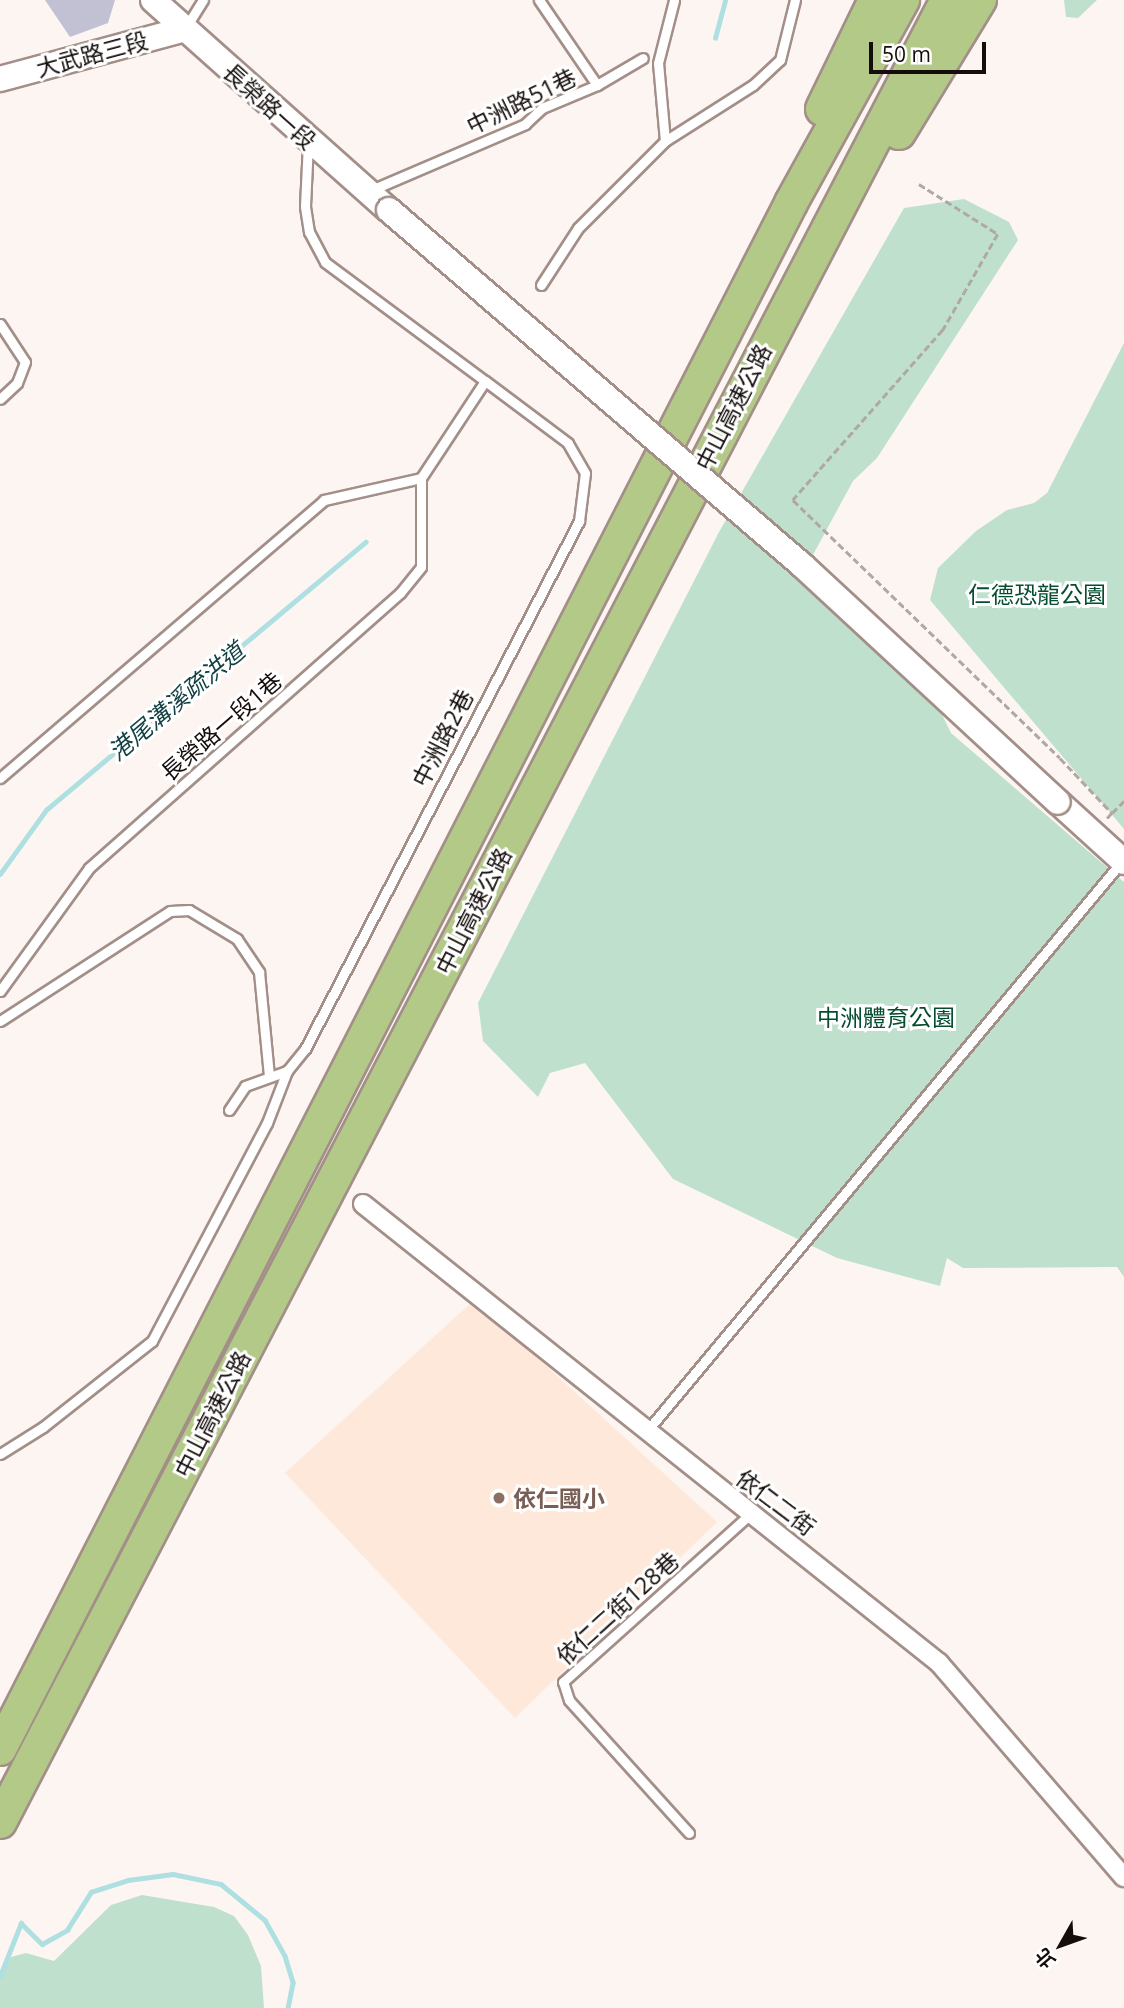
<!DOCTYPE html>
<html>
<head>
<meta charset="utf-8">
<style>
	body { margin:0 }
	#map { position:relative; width:1124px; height:2008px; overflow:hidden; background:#fdf5f2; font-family:"Open Sans","Noto Sans TC",sans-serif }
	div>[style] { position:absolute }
	.education>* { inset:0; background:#fee8da }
	.green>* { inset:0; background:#c0e0ce }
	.stream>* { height:4.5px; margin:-2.25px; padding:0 2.25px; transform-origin:2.25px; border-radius:2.25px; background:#aee0e2 }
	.building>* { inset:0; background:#c1c1d3 }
	.path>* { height:2.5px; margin-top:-1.25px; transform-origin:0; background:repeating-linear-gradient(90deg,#afa8a5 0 7px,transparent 0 10.5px) }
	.roads { filter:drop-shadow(2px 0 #a38f88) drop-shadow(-2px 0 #a38f88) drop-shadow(0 2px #a38f88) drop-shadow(0 -2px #a38f88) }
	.lane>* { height:9px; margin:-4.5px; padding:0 4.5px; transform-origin:4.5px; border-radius:4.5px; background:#fff }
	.street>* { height:18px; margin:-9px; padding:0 9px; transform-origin:9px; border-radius:9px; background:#fff }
	.secondary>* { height:24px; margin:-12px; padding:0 12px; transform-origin:12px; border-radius:12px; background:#fff }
	.highway>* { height:32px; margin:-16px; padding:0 16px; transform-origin:16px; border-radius:16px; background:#b2c988 }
	.bridges { filter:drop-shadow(2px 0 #a38f88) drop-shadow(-2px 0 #a38f88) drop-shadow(0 2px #a38f88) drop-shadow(0 -2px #a38f88) }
	.secondary-bridge>* { height:24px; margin:-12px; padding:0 12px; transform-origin:12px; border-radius:12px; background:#fff }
	.dots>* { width:19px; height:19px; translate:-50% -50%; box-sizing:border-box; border:4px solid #fff; border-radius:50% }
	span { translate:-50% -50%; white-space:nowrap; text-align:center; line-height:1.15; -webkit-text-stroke:6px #fff; paint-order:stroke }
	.street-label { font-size:23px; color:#140d0b }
	.park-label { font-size:23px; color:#054d31 }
	.education-label { font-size:23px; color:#785e54; font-weight:700 }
	.left { translate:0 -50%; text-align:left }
	.water-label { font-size:24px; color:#144144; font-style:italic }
	.north { position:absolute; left:1026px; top:1910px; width:70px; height:70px; -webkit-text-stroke:5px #fff; paint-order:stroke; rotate:230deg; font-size:19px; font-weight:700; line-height:28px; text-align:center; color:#140d0b }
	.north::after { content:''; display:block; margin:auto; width:24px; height:32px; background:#140d0b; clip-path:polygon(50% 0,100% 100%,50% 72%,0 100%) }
	.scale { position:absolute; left:869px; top:42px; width:117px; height:32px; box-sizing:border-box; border:4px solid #140d0b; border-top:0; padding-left:9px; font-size:21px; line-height:24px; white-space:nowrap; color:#140d0b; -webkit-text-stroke:5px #fff; paint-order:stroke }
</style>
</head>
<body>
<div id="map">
	<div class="education">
		<div style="clip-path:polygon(474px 1300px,717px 1522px,515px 1718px,285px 1473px)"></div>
	</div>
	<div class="green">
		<div style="clip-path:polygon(1064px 0,1097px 0,1078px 18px,1066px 17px)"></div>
		<div style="clip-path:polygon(964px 199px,1009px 222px,1018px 240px,877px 458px,853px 481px,801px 577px,928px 686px,951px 733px,1124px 882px,1124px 1277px,1117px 1267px,963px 1268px,947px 1258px,940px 1286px,837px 1258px,673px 1179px,585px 1063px,550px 1073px,538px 1097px,483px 1041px,478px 1003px,719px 532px,904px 208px)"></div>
		<div style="clip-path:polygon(1124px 343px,1124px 829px,930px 600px,938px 568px,976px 531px,1007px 510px,1034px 503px,1047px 493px)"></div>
		<div style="clip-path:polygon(142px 1895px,214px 1907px,234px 1916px,248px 1935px,261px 1966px,264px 2008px,0 2008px,0 1973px,11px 1957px,26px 1953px,54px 1961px,111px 1905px)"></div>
	</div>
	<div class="stream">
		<div style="left:715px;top:38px;width:39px;rotate:-75deg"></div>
		<div style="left:0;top:874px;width:79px;rotate:-54.3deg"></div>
		<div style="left:46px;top:810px;width:417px;rotate:-40deg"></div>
		<div style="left:0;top:1976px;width:57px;rotate:-68.4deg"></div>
		<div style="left:21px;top:1923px;width:30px;rotate:45deg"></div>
		<div style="left:42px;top:1944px;width:29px;rotate:-29deg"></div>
		<div style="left:67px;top:1930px;width:45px;rotate:-57.7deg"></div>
		<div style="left:91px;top:1892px;width:39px;rotate:-18deg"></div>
		<div style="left:128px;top:1880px;width:45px;rotate:-7.6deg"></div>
		<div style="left:173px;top:1874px;width:49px;rotate:11.8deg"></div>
		<div style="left:221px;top:1884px;width:57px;rotate:39.3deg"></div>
		<div style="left:265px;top:1920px;width:41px;rotate:60.9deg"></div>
		<div style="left:285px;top:1956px;width:28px;rotate:73deg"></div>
		<div style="left:293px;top:1983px;width:25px;rotate:101deg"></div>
	</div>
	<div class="building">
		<div style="clip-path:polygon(45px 0,115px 0,108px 23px,70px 37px)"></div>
	</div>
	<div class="path">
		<div style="left:919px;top:184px;width:93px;rotate:32.3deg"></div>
		<div style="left:998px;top:234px;width:111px;rotate:119.8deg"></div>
		<div style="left:943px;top:330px;width:227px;rotate:131.4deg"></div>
		<div style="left:793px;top:500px;width:371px;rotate:44deg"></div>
		<div style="left:1060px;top:758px;width:76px;rotate:46.6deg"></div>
		<div style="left:1112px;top:813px;width:8px;rotate:130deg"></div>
		<div style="left:1112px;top:813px;width:17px;rotate:-45deg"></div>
	</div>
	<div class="roads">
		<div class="lane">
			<div style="left:186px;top:27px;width:32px;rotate:-58deg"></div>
			<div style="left:597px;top:85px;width:53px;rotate:-30.4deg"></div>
			<div style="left:665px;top:141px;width:78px;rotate:-95.1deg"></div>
			<div style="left:658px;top:63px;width:65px;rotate:-75.7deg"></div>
			<div style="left:369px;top:191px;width:170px;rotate:-23.2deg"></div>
			<div style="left:525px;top:124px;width:23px;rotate:-43deg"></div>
			<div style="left:542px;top:108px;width:60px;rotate:-22.7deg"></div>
			<div style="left:597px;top:85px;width:103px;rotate:-124.3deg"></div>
			<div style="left:541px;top:285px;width:68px;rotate:-57deg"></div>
			<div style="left:578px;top:228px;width:123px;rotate:-45deg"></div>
			<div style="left:665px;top:141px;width:104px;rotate:-32.5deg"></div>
			<div style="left:753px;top:85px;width:37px;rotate:-43deg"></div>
			<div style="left:780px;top:60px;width:62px;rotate:-76deg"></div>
			<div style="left:0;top:324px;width:45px;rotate:56.7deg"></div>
			<div style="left:25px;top:362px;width:22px;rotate:111deg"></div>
			<div style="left:17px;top:383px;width:23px;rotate:137deg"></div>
			<div style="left:0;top:778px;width:427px;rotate:-40.6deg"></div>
			<div style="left:324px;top:500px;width:99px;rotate:-12.8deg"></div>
			<div style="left:421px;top:478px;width:116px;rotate:-56.6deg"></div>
			<div style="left:485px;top:381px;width:199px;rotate:-143.4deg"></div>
			<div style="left:325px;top:262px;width:34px;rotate:-118deg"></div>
			<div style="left:309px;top:232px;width:26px;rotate:-99deg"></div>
			<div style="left:305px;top:206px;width:64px;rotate:-87.3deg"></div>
			<div style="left:0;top:991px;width:152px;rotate:-54.1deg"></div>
			<div style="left:89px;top:868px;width:415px;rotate:-41.5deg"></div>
			<div style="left:400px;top:593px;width:33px;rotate:-51deg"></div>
			<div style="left:421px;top:567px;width:89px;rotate:-90deg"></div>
			<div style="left:0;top:1021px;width:202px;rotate:-32.9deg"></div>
			<div style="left:170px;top:911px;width:19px;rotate:-3deg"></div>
			<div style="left:189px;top:910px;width:56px;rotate:31.1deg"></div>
			<div style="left:237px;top:939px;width:40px;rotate:56deg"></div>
			<div style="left:259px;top:972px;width:103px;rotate:84.5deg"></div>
			<div style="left:229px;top:1110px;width:29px;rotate:-56deg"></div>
			<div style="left:245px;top:1086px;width:45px;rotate:-19.7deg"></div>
			<div style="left:287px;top:1071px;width:28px;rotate:-51deg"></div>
			<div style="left:305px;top:1049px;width:595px;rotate:-62.57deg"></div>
			<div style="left:579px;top:521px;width:48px;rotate:-82.9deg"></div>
			<div style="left:585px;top:473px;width:34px;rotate:-120deg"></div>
			<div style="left:568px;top:443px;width:104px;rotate:-143.2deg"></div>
			<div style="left:646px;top:1432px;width:743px;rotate:-50.18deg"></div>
			<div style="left:0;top:1454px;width:51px;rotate:-32.1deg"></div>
			<div style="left:43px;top:1427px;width:139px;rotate:-38.3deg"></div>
			<div style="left:152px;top:1341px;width:246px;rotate:-62.2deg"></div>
			<div style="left:267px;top:1123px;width:56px;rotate:-69deg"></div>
			<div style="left:689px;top:1833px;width:179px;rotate:-132.1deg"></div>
			<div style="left:569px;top:1700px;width:19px;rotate:-108deg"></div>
			<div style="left:563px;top:1682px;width:251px;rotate:-41.9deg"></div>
		</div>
		<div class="street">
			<div style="left:363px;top:1204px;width:737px;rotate:38.55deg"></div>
			<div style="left:939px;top:1663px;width:283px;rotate:49.2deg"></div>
		</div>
		<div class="secondary">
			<div style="left:153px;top:0;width:316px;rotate:41.7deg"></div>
			<div style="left:0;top:79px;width:192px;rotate:-15.1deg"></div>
			<div style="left:1058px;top:802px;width:89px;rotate:42.3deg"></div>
		</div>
		<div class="highway">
			<div style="left:822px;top:109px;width:121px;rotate:-64.1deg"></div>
			<div style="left:899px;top:133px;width:156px;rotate:-58.7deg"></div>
			<div style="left:0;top:1749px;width:1737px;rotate:-62.9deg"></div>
			<div style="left:791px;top:203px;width:232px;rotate:-61.1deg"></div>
			<div style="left:0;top:1822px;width:2053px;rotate:-62.54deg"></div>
		</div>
	</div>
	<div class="bridges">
		<div class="secondary-bridge">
			<div style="left:389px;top:210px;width:546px;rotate:40.69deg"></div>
			<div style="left:803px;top:566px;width:347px;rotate:42.8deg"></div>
		</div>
	</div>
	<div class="dots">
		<div style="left:499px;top:1498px;background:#8d6e63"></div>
	</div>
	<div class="street-label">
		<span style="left:92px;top:54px;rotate:-15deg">大武路三段</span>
		<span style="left:521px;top:101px;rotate:-26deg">中洲路51巷</span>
		<span style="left:270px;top:106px;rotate:42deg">長榮路一段</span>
		<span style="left:733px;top:407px;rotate:-63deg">中山高速公路</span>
		<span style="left:221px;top:726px;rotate:-41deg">長榮路一段1巷</span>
		<span style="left:442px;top:738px;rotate:-63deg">中洲路2巷</span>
		<span style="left:473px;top:911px;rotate:-63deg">中山高速公路</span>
		<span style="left:212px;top:1414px;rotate:-63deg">中山高速公路</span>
		<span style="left:776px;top:1502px;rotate:37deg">依仁二街</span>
		<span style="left:617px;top:1608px;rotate:-42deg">依仁二街128巷</span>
	</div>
	<div class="park-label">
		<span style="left:1037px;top:594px">仁德恐龍公園</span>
		<span style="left:886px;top:1017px">中洲體育公園</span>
	</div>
	<div class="education-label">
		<span class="left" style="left:513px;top:1498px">依仁國小</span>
	</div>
	<div class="water-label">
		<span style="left:176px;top:701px;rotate:-40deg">港尾溝溪疏洪道</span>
	</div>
	<div class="north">北</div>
	<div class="scale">50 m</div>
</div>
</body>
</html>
